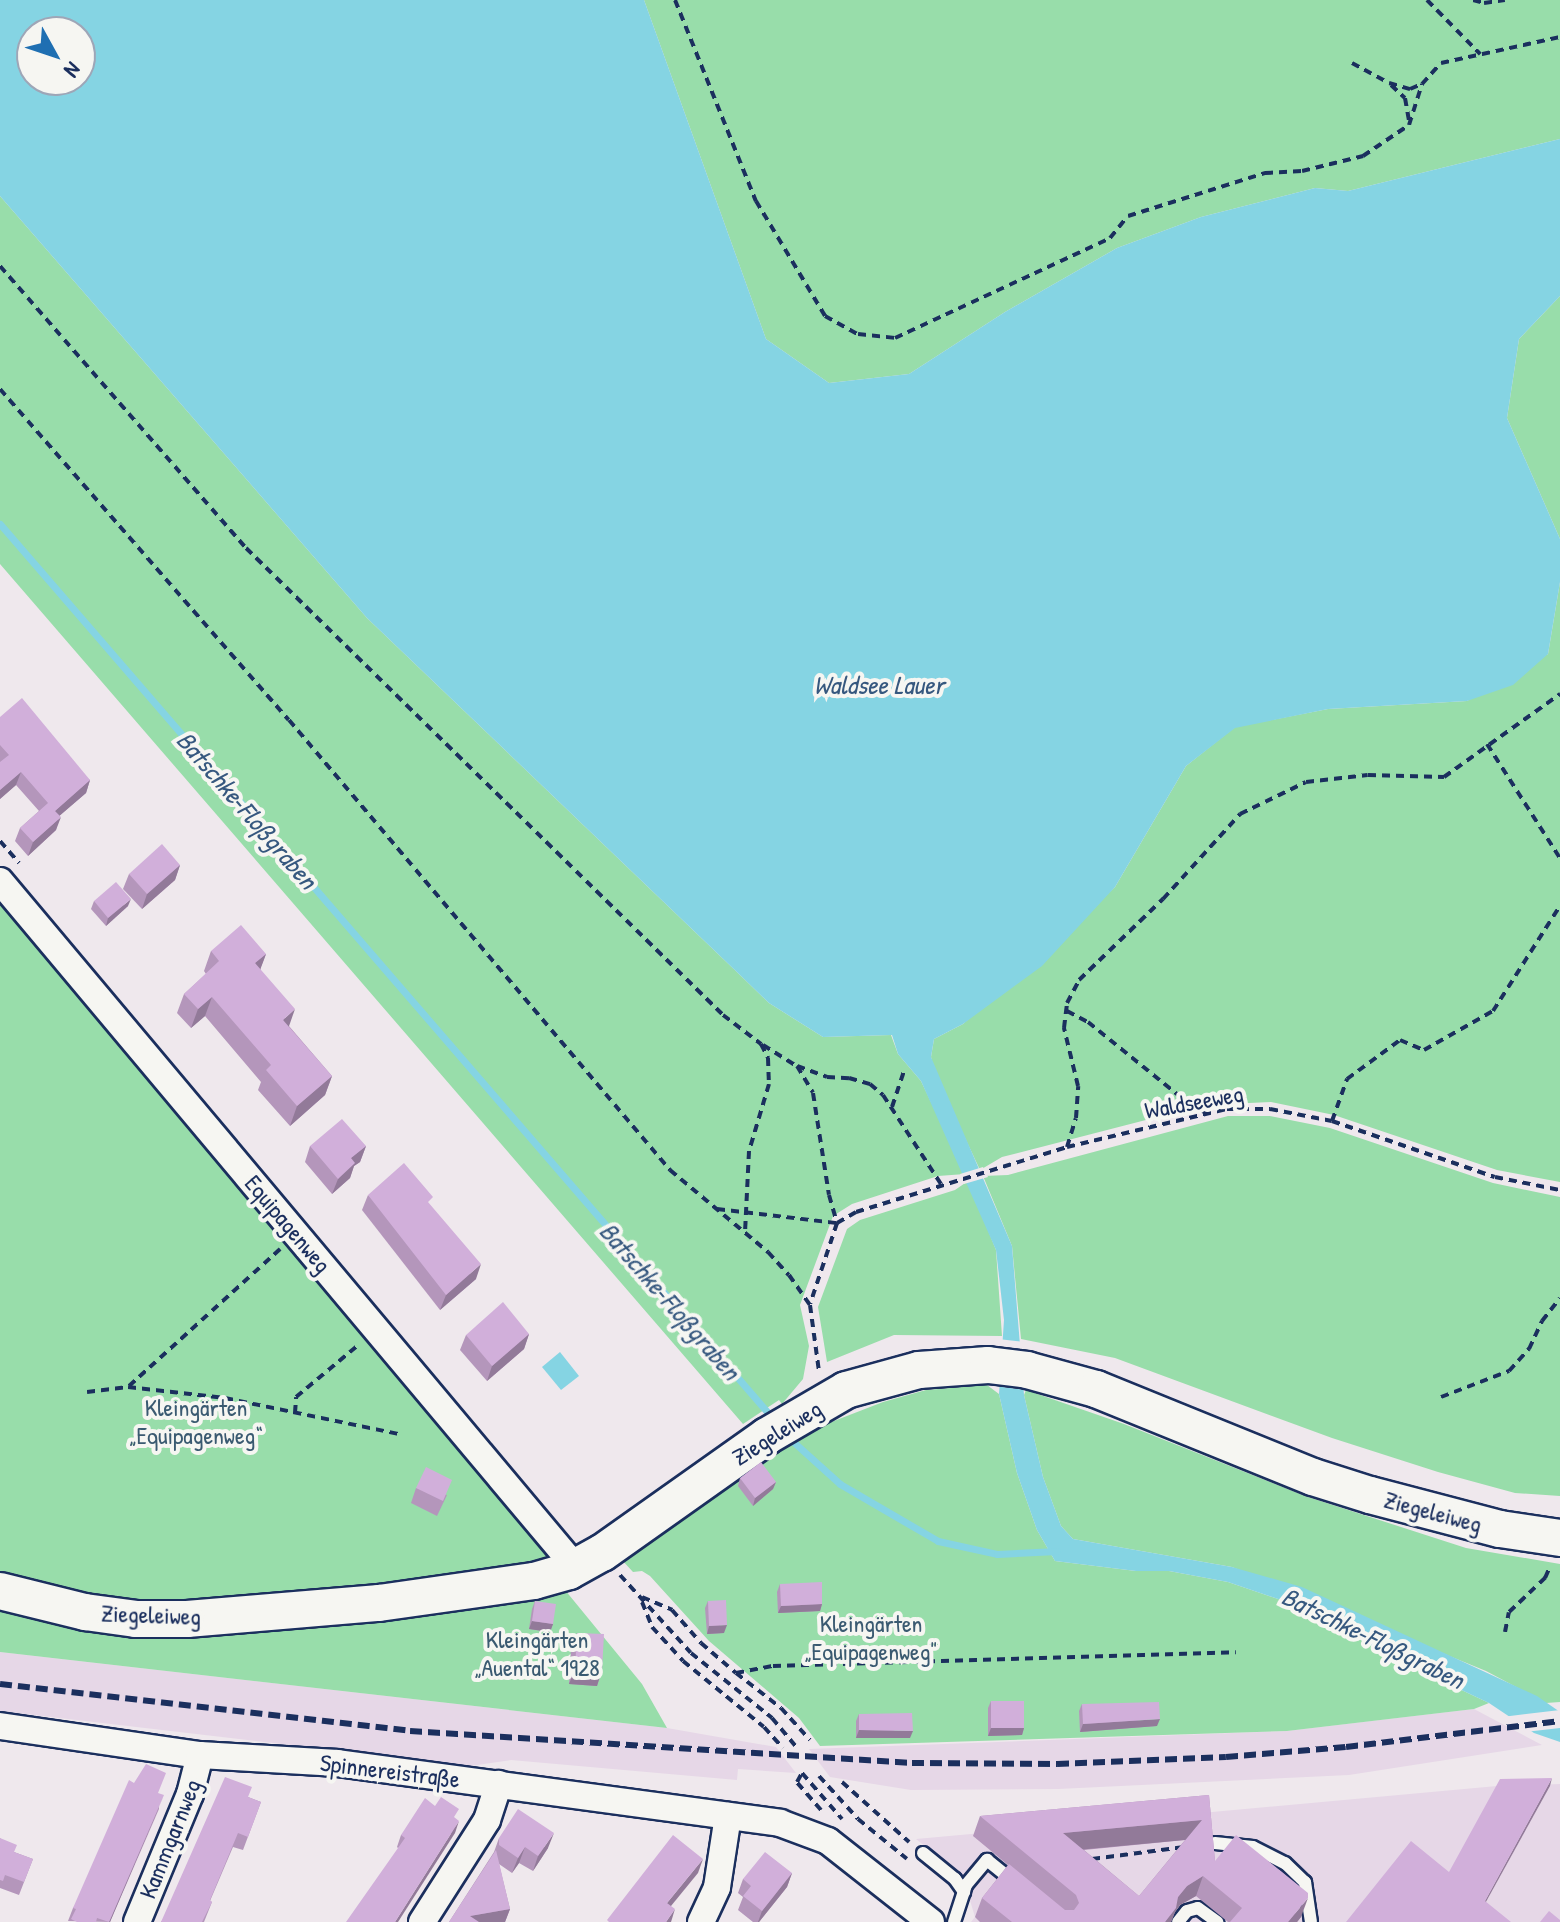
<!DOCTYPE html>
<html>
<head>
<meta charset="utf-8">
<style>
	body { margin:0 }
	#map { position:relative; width:1560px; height:1922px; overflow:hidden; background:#efe8ed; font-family:"Patrick Hand",sans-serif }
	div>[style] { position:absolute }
	.built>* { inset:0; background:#e6d7e7 }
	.green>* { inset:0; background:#98ddaa }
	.water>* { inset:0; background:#85d4e3 }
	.pier>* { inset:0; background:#efe8ed }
	.stream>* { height:7px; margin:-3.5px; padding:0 3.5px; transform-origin:3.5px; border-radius:3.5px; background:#85d4e3 }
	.path>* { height:4px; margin-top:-2px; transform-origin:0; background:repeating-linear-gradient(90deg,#1b2f5e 0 8px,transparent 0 14px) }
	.roads { filter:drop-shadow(2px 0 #1b2f5e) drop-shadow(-2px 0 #1b2f5e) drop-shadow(0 2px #1b2f5e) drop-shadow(0 -2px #1b2f5e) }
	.service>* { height:12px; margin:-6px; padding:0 6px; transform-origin:6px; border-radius:6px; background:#f6f6f2 }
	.minor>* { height:26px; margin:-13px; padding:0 13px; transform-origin:13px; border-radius:13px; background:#f6f6f2 }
	.secondary>* { height:36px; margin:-18px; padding:0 18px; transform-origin:18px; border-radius:18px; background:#f6f6f2 }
	.rail>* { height:6px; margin-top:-3px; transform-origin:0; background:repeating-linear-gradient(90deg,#1b2f5e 0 12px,transparent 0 18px) }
	.wall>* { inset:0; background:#b496bb }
	.shaded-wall>* { inset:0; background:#927a99 }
	.building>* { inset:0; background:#d1afda }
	span { translate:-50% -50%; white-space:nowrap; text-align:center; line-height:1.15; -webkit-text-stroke:8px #f6f6f2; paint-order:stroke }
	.street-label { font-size:24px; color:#1b2f5e }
	.park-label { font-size:24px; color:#3a5a71 }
	.water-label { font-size:26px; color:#36587f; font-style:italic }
	.north { position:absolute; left:16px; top:16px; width:80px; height:80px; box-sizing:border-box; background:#f6f6f2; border:2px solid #9ea6b7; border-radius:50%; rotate:130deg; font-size:22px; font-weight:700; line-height:32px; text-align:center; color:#1b2f5e }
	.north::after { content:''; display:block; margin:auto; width:28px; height:36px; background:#1f6fb2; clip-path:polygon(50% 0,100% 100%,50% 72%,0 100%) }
</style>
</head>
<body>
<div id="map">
	<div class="built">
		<div style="clip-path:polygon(0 1652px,667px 1728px,776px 1747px,796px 1773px,738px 1769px,737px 1780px,511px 1760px,470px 1766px,0 1711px)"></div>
		<div style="clip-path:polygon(1474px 1709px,1542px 1745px,1349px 1775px,1058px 1789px,911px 1790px,830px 1777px,809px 1749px,1287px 1731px)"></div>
		<div style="clip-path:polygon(1560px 1784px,1560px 1922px,971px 1922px,975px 1917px,963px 1877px,916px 1839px,1497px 1786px)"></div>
	</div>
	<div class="green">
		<div style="clip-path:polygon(644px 0,1560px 0,1560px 139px,1348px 191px,1315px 188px,1201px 217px,1117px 248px,1005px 312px,909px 374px,829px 383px,766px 339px)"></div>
		<div style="clip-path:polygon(0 196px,367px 618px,740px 975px,769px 1003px,823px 1037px,891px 1035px,898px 1054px,921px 1081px,965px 1174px,938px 1176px,852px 1204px,833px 1216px,800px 1305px,809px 1346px,803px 1379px,782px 1404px,779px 1400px,743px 1424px,0 564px)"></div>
		<div style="clip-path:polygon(1560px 296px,1560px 539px,1507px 418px,1519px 339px)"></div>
		<div style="clip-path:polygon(1560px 582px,1560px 1182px,1497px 1170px,1334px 1115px,1271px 1102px,1204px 1105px,1002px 1157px,980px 1170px,936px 1076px,931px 1057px,934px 1039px,963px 1024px,1115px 887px,1186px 766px,1235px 727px,1328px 709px,1467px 701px,1548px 654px)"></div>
		<div style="clip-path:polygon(0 881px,569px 1571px,239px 1616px,0 1591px)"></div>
		<div style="clip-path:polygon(1228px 1116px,1270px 1116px,1330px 1128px,1493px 1183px,1560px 1197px,1560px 1496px,1515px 1493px,1438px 1472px,1332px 1438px,1115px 1358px,1021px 1339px,1012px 1246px,983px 1176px,1008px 1175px)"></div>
		<div style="clip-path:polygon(968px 1181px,996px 1250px,1002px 1336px,894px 1335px,827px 1362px,818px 1307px,847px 1229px,860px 1220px,955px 1190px)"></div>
		<div style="clip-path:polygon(987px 1385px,999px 1394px,1017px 1473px,1037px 1530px,1055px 1561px,1136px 1571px,1169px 1571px,1228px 1582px,1296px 1605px,1398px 1660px,1489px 1703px,1474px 1709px,1287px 1731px,820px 1746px,799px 1718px,709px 1641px,650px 1576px,642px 1571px,633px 1572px,621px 1559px,803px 1433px,883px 1402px,926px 1390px)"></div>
		<div style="clip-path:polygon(1026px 1390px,1124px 1424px,1305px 1496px,1466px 1548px,1560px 1564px,1560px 1702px,1546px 1703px,1486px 1671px,1232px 1567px,1073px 1539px,1061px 1526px,1043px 1477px,1024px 1395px)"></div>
		<div style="clip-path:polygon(565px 1590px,642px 1684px,667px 1728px,0 1652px,0 1610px,95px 1629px,184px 1636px,290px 1630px)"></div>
	</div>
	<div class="water">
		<div style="clip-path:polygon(evenodd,0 0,644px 0,766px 339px,829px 383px,909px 374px,1005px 312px,1117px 248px,1201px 217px,1315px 188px,1348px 191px,1560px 139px,1560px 296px,1519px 339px,1507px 418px,1560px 539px,1560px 582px,1548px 654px,1513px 685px,1467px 701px,1328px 709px,1235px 728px,1186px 766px,1115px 887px,1042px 966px,963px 1024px,934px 1039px,931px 1057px,1012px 1246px,1024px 1395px,1043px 1477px,1061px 1526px,1073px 1539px,1232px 1567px,1302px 1587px,1537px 1696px,1560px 1712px,1560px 1742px,1534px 1733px,1489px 1703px,1398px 1660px,1296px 1605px,1228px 1582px,1169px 1571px,1136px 1571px,1055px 1561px,1037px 1530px,1017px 1473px,999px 1394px,1004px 1320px,996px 1250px,921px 1081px,898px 1054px,892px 1035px,823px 1037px,769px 1003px,740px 975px,367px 618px,0 196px,0 0,32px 32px,80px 32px,80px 80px,32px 80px,32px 32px)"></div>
		<div style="clip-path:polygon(560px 1352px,579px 1376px,561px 1390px,542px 1367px)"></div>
	</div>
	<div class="pier">
		<div style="clip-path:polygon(983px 1167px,988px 1177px,964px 1184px,960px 1174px)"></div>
		<div style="clip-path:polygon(998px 1339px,1025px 1342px,1026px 1390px,995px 1386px)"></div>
		<div style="clip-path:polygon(1560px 1710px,1560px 1728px,1525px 1732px,1502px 1717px)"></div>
	</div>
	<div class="stream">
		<div style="left:0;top:524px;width:1185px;rotate:49.17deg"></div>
		<div style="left:788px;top:1437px;width:70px;rotate:42.1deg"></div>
		<div style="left:840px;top:1484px;width:113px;rotate:30.2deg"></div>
		<div style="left:938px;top:1541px;width:60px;rotate:12.4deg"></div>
		<div style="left:997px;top:1554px;width:60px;rotate:-2.9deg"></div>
	</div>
	<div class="path">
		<div style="left:675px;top:0;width:217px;rotate:68.1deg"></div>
		<div style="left:756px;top:201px;width:134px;rotate:59deg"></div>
		<div style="left:825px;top:316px;width:38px;rotate:29deg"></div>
		<div style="left:858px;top:334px;width:37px;rotate:6deg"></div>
		<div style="left:895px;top:338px;width:237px;rotate:-24.9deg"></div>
		<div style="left:1110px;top:238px;width:28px;rotate:-51deg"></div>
		<div style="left:1128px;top:216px;width:144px;rotate:-17.4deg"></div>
		<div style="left:1265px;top:173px;width:37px;rotate:-3deg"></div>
		<div style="left:1302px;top:171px;width:63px;rotate:-13.8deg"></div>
		<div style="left:1363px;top:156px;width:55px;rotate:-34deg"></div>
		<div style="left:1409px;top:125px;width:43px;rotate:-72.4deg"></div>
		<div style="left:1422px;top:84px;width:28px;rotate:-48deg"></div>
		<div style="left:1441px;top:63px;width:122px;rotate:-12.3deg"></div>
		<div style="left:1427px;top:0;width:76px;rotate:45.5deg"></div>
		<div style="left:1473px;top:0;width:11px;rotate:15deg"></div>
		<div style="left:1484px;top:3px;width:21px;rotate:-8deg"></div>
		<div style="left:1352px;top:63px;width:42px;rotate:28.4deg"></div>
		<div style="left:1389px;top:83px;width:22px;rotate:16deg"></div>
		<div style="left:1410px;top:89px;width:13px;rotate:-23deg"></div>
		<div style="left:1391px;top:85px;width:19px;rotate:43deg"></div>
		<div style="left:1405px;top:98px;width:23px;rotate:80deg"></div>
		<div style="left:0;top:266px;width:374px;rotate:48.9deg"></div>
		<div style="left:246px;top:548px;width:668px;rotate:44.39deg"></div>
		<div style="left:723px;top:1015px;width:48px;rotate:37.3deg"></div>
		<div style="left:761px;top:1044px;width:16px;rotate:63deg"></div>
		<div style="left:768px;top:1058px;width:26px;rotate:88deg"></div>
		<div style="left:769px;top:1084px;width:70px;rotate:106.6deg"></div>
		<div style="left:749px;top:1151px;width:82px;rotate:92.8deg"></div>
		<div style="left:0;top:389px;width:439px;rotate:48.9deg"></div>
		<div style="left:289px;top:720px;width:590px;rotate:49.75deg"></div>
		<div style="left:670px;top:1170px;width:128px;rotate:39.9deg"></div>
		<div style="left:768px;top:1252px;width:31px;rotate:48deg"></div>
		<div style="left:789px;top:1275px;width:37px;rotate:55deg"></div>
		<div style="left:810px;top:1305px;width:68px;rotate:82.3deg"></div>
		<div style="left:1487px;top:744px;width:135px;rotate:57.4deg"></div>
		<div style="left:0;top:841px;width:29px;rotate:49deg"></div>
		<div style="left:1067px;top:1011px;width:24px;rotate:28deg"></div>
		<div style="left:1088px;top:1022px;width:116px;rotate:39deg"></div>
		<div style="left:1178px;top:1095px;width:33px;rotate:33deg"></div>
		<div style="left:763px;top:1045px;width:40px;rotate:32deg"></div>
		<div style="left:797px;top:1066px;width:32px;rotate:20deg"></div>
		<div style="left:827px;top:1077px;width:22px;rotate:3deg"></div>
		<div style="left:849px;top:1078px;width:22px;rotate:16deg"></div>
		<div style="left:870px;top:1084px;width:17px;rotate:40deg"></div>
		<div style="left:883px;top:1095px;width:106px;rotate:56.9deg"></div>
		<div style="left:797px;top:1066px;width:31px;rotate:59deg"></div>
		<div style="left:813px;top:1093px;width:103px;rotate:81.1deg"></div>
		<div style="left:829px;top:1195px;width:29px;rotate:74deg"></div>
		<div style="left:837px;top:1223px;width:85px;rotate:108.4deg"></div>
		<div style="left:892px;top:1107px;width:41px;rotate:-71.6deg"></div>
		<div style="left:1332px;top:1121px;width:45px;rotate:-70.3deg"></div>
		<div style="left:1347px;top:1079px;width:66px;rotate:-36.3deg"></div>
		<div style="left:1400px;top:1040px;width:26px;rotate:23deg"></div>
		<div style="left:1424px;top:1050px;width:79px;rotate:-29.5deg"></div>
		<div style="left:1493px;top:1011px;width:125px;rotate:-57.5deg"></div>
		<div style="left:1067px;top:1147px;width:30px;rotate:-73deg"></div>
		<div style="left:1076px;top:1118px;width:32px;rotate:-86deg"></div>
		<div style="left:1078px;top:1086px;width:60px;rotate:-103.6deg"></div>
		<div style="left:1064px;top:1028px;width:25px;rotate:-83deg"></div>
		<div style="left:1067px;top:1003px;width:26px;rotate:-62deg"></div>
		<div style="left:1079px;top:980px;width:117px;rotate:-44deg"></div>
		<div style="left:1163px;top:899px;width:115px;rotate:-47.8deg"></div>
		<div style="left:1240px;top:814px;width:73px;rotate:-25.9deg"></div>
		<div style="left:1306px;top:782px;width:62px;rotate:-6.4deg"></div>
		<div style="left:1368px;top:775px;width:76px;rotate:1.5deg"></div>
		<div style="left:1444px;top:777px;width:143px;rotate:-35.6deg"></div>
		<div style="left:717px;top:1209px;width:121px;rotate:6.7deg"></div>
		<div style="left:837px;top:1223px;width:22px;rotate:-30deg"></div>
		<div style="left:856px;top:1212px;width:221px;rotate:-17.1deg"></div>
		<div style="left:1067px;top:1147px;width:164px;rotate:-13.4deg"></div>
		<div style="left:1227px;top:1109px;width:43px"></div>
		<div style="left:1270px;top:1109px;width:63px;rotate:11deg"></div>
		<div style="left:1332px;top:1121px;width:172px;rotate:19deg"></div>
		<div style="left:1495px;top:1177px;width:66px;rotate:11.3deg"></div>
		<div style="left:129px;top:1386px;width:204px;rotate:-42.2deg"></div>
		<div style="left:87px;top:1392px;width:41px;rotate:-7deg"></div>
		<div style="left:128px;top:1387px;width:98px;rotate:6.5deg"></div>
		<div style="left:225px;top:1398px;width:178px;rotate:11.7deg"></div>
		<div style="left:1441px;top:1397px;width:73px;rotate:-20.9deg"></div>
		<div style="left:1509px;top:1371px;width:30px;rotate:-48deg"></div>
		<div style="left:1529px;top:1349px;width:31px;rotate:-65deg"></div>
		<div style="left:1542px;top:1321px;width:29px;rotate:-52deg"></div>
		<div style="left:295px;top:1413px;width:16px;rotate:-86deg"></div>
		<div style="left:296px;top:1397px;width:80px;rotate:-39.9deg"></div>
		<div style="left:620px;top:1575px;width:105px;rotate:47.7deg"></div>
		<div style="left:691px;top:1653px;width:104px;rotate:38.7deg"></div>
		<div style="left:772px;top:1718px;width:40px;rotate:50deg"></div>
		<div style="left:642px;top:1597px;width:33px;rotate:23deg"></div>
		<div style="left:672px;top:1610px;width:44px;rotate:48.7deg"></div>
		<div style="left:701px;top:1643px;width:46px;rotate:40.6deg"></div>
		<div style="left:736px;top:1673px;width:38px;rotate:-11deg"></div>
		<div style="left:773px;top:1666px;width:463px;rotate:-1.7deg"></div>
		<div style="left:642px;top:1602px;width:27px;rotate:68deg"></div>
		<div style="left:652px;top:1627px;width:46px;rotate:47.6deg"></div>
		<div style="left:683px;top:1661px;width:104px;rotate:39.2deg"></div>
		<div style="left:764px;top:1727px;width:28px;rotate:48deg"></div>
		<div style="left:1505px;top:1632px;width:20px;rotate:-79deg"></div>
		<div style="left:1509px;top:1612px;width:50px;rotate:-43.4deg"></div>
		<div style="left:1545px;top:1578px;width:12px;rotate:-66deg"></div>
		<div style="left:736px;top:1673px;width:57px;rotate:37.9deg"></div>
		<div style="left:781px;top:1708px;width:43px;rotate:47.8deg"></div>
		<div style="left:819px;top:1776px;width:58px;rotate:47.8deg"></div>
		<div style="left:858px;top:1819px;width:63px;rotate:39.2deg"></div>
		<div style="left:842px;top:1782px;width:90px;rotate:41.8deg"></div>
		<div style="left:821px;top:1810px;width:37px;rotate:-131deg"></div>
		<div style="left:797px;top:1782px;width:10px;rotate:-61deg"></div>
		<div style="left:802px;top:1773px;width:61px;rotate:49deg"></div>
		<div style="left:1092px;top:1859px;width:93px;rotate:-7.4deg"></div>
	</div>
	<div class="roads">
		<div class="service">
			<div style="left:1215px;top:1843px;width:38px;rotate:6deg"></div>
			<div style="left:1253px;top:1847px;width:36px;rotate:27deg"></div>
			<div style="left:1285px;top:1863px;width:28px;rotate:44deg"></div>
			<div style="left:1305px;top:1882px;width:40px;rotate:81.5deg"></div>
			<div style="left:923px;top:1853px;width:41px;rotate:39.1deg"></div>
			<div style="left:955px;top:1879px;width:16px;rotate:55deg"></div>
			<div style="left:954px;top:1922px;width:39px;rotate:-72deg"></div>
			<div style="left:966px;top:1885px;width:33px;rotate:-50deg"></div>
			<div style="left:987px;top:1860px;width:35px;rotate:39deg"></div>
			<div style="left:1178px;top:1922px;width:14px;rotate:-51deg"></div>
			<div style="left:1187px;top:1911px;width:11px;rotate:-15deg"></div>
			<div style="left:1198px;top:1908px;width:24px;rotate:36deg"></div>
		</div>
		<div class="minor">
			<div style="left:0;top:881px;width:882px;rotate:50.01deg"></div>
			<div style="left:567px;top:1557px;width:14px;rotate:82deg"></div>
			<div style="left:0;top:1726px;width:202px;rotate:8.3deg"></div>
			<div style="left:200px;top:1755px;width:138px;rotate:3.3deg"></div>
			<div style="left:338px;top:1763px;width:446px;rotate:7.7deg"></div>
			<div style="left:780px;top:1823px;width:51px;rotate:20.6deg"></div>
			<div style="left:828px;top:1841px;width:131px;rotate:38.2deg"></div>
			<div style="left:137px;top:1922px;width:139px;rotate:-67.5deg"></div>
			<div style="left:190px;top:1794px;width:40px;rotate:-75.6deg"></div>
			<div style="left:422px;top:1922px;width:121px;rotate:-57.5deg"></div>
			<div style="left:487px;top:1820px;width:38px;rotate:-72deg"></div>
			<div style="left:701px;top:1922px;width:38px;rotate:-65deg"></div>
			<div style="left:717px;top:1887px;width:72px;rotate:-81.2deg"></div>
		</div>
		<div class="secondary">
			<div style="left:0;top:1591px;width:88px;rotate:13.9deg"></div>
			<div style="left:85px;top:1612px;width:51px;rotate:7.8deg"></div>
			<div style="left:136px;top:1619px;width:51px"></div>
			<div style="left:187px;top:1619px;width:193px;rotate:-4.8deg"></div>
			<div style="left:379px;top:1603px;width:157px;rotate:-8.1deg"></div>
			<div style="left:534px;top:1581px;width:36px;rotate:-16deg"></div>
			<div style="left:569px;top:1571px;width:38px;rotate:-29deg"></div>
			<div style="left:602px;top:1553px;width:202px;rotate:-35.3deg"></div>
			<div style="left:767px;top:1436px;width:91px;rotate:-30.2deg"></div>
			<div style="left:846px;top:1390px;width:76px;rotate:-15.3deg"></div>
			<div style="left:919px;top:1370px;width:69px;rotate:-4.1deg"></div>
			<div style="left:988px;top:1365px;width:39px;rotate:7deg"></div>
			<div style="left:1027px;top:1370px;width:72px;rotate:15.4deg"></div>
			<div style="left:1096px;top:1389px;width:234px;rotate:22.1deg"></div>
			<div style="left:1313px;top:1477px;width:60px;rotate:17.5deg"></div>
			<div style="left:1370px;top:1495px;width:134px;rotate:14.7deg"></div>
			<div style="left:1500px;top:1529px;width:61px;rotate:8.5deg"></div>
		</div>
	</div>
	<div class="rail">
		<div style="left:0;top:1684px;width:413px;rotate:6.5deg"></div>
		<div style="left:410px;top:1731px;width:503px;rotate:3.65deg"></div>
		<div style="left:912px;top:1763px;width:145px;rotate:0.4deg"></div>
		<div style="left:1057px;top:1764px;width:169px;rotate:-2.4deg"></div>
		<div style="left:1226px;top:1757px;width:120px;rotate:-4.8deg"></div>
		<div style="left:1346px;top:1747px;width:216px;rotate:-6.9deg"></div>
	</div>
	<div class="wall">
		<div style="clip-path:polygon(0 717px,90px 780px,86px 793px,59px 816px,56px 830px,28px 856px,15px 841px,20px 828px,39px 811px,16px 785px,0 799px)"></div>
		<div style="clip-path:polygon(180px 865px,175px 880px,142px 909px,123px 889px,129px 874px)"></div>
		<div style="clip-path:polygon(94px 901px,128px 906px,106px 926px,91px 909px)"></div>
		<div style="clip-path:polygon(211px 951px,266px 954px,260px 969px,289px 1026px,332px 1076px,325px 1095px,290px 1126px,258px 1090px,261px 1082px,205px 1016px,191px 1028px,177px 1013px,184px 994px,206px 974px,204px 971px)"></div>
		<div style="clip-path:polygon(310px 1146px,366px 1146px,360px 1162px,354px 1166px,350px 1178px,332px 1194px,305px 1162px)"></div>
		<div style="clip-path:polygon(368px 1195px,476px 1279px,440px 1310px,362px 1210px)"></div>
		<div style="clip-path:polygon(529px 1334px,524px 1349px,487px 1381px,460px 1350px,466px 1335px)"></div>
		<div style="clip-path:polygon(740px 1478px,776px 1482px,773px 1489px,753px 1506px,738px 1486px)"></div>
		<div style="clip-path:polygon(416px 1488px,447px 1495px,437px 1516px,411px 1503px)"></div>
		<div style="clip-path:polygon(780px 1584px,822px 1604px,820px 1611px,778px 1613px,777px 1592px)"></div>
		<div style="clip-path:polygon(535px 1601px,553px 1624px,550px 1632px,529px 1629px,532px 1609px)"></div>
		<div style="clip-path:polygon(708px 1601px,724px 1633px,707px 1634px,705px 1608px)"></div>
		<div style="clip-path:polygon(577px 1633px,602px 1670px,597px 1686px,569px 1684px,571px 1648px)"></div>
		<div style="clip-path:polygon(991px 1701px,1024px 1728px,1022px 1735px,988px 1736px,988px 1708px)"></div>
		<div style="clip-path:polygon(1082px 1704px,1157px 1726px,1080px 1732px,1079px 1711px)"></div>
		<div style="clip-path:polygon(859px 1714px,910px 1738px,856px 1738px,856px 1721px)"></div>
		<div style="clip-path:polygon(158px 1793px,159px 1809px,110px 1922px,68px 1921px,73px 1908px)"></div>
		<div style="clip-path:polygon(evenodd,1209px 1795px,1215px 1861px,1301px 1917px,1297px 1922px,1228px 1922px,1196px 1896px,1180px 1905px,1175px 1912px,1171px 1922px,980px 1922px,975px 1917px,982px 1898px,1008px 1865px,973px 1836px,980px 1816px,1209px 1795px,1185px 1840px,1139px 1896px,1084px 1850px,1185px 1840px)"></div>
		<div style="clip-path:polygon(248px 1797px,261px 1802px,243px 1850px,233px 1847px,210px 1901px,212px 1902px,204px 1922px,161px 1922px)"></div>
		<div style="clip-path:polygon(456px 1819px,455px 1833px,398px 1848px,397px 1847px,401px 1835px)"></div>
		<div style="clip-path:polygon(0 1838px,14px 1852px,33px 1859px,19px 1895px,0 1888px,0 1889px)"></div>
		<div style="clip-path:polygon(499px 1838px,548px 1848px,533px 1871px,519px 1863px,512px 1873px,499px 1864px,510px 1909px,505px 1922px,449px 1922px,494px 1852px)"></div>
		<div style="clip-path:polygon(792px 1873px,787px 1887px,759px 1922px,753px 1922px,738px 1910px,743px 1897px,738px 1893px,743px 1879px)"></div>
	</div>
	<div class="shaded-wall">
		<div style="clip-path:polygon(21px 772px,16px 785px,0 799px,0 790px)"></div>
		<div style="clip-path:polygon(90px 780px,86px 793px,50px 824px,55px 811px)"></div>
		<div style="clip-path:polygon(61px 817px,56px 830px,28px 856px,33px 842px)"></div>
		<div style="clip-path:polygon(180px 865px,175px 880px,142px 909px,147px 894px)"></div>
		<div style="clip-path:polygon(131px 899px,128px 906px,106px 926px,108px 918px)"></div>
		<div style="clip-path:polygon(266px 954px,259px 973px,255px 963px)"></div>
		<div style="clip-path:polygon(212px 997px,205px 1016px,191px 1028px,198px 1009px)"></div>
		<div style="clip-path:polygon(295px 1009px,288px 1029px,283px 1020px)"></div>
		<div style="clip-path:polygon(332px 1076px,325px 1095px,290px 1126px,297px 1106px)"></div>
		<div style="clip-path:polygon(366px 1146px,360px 1162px,354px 1166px,350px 1178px,332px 1194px,338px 1179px,351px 1158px)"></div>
		<div style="clip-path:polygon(481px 1264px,476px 1279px,440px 1310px,446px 1295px)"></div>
		<div style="clip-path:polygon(529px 1334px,524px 1349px,487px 1381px,492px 1366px)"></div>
		<div style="clip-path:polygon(776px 1482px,773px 1489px,753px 1506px,755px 1498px)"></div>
		<div style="clip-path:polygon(822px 1604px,820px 1611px,778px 1613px,781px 1606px)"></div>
		<div style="clip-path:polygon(532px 1621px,553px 1624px,550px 1632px,529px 1629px)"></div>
		<div style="clip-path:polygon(727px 1625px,724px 1633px,707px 1634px,709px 1626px)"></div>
		<div style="clip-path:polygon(575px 1669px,602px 1670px,597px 1686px,569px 1684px)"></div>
		<div style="clip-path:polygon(1160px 1719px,1157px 1726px,1080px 1732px,1083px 1724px)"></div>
		<div style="clip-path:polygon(991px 1728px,1024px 1728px,1022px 1735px,988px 1736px)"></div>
		<div style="clip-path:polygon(859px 1730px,913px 1731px,910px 1738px,856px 1738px)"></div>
		<div style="clip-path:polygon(1552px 1778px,1550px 1786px,1482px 1909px,1485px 1901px)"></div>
		<div style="clip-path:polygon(164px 1795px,110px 1922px,109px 1922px)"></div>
		<div style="clip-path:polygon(1202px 1820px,1195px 1839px,1056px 1852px,1063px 1833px)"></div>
		<div style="clip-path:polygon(459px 1821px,455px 1833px,398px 1922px,395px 1922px)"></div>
		<div style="clip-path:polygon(554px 1833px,548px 1848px,533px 1871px,538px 1856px)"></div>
		<div style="clip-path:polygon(525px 1847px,519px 1863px,512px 1873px,518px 1858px)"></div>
		<div style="clip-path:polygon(703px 1859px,698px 1873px,662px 1917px,667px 1903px)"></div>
		<div style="clip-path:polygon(792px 1873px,787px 1887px,759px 1922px,758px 1922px,762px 1911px)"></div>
		<div style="clip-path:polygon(1203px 1876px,1196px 1896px,1180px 1905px,1175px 1912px,1171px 1922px,1165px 1922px,1178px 1897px,1187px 1886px)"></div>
		<div style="clip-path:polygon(1308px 1898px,1301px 1917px,1297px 1922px,1288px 1922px)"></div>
		<div style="clip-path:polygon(510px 1909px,505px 1922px,468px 1922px,470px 1916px)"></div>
		<div style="clip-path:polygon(675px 1909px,671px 1922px,666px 1922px)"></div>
	</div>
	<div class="building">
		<div style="clip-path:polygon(22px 698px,90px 780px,55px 811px,61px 817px,33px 842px,20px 828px,48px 803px,21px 772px,0 790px,0 762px,9px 755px,0 745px,0 717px)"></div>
		<div style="clip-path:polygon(162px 844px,180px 865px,147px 894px,129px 874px)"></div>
		<div style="clip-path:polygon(116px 882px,131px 899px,108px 918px,94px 901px)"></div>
		<div style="clip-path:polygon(241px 925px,266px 954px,255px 963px,295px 1009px,283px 1020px,332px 1076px,297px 1106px,266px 1070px,271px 1065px,212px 997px,198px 1009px,184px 994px,219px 961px,211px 951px)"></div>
		<div style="clip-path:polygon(342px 1119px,366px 1146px,351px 1158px,355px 1163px,338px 1179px,310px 1146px)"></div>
		<div style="clip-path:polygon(404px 1163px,433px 1197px,428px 1202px,481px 1264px,446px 1295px,368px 1195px)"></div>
		<div style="clip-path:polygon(503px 1302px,529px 1334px,492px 1366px,466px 1335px)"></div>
		<div style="clip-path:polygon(761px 1462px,776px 1482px,755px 1498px,740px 1478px)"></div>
		<div style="clip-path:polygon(426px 1467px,452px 1480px,443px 1501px,416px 1488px)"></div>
		<div style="clip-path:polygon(822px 1582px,822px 1604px,781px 1606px,780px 1584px)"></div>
		<div style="clip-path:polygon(726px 1600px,727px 1625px,709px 1626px,708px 1601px)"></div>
		<div style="clip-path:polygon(535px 1601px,556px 1604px,553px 1624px,532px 1621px)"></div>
		<div style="clip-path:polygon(577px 1633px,604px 1634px,602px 1670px,575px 1669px)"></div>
		<div style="clip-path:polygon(991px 1701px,1024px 1701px,1024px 1728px,991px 1728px)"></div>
		<div style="clip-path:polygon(1159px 1702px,1160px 1719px,1083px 1724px,1082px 1704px)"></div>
		<div style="clip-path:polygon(912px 1713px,913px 1731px,859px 1730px,859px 1714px)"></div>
		<div style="clip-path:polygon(146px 1764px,166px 1773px,158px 1793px,164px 1795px,109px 1922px,97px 1918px,96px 1922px,77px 1922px,71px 1919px,76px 1909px,73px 1908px,129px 1780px,134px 1783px)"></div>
		<div style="clip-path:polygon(225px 1777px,252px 1787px,248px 1797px,261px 1802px,248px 1837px,238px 1833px,210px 1900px,212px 1902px,202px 1922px,161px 1922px)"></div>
		<div style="clip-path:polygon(1552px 1778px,1485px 1901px,1511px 1922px,1346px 1922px,1411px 1841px,1449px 1872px,1500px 1779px)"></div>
		<div style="clip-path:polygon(evenodd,1209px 1795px,1215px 1861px,1236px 1835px,1308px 1893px,1308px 1898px,1288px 1922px,1230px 1922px,1242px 1908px,1203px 1876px,1187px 1886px,1178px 1897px,1176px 1908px,1165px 1922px,1012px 1922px,982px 1898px,1009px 1864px,1065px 1910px,1074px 1910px,1079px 1903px,1076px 1895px,980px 1816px,1209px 1795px,1202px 1820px,1139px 1896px,1063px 1833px,1202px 1820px)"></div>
		<div style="clip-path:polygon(441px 1797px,459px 1809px,454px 1817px,459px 1821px,395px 1922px,346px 1922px,405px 1838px,401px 1835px,425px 1798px,435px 1806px)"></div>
		<div style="clip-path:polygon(518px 1809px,554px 1833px,538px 1856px,525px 1847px,518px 1858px,499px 1845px,499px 1838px)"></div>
		<div style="clip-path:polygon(673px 1835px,703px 1859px,667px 1903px,675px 1909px,666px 1922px,609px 1922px,607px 1920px)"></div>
		<div style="clip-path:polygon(0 1838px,17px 1845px,14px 1852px,33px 1859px,24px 1882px,5px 1875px,3px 1881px,0 1880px)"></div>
		<div style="clip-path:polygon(496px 1850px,510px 1909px,470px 1916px,479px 1922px,449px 1922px)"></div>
		<div style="clip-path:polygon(765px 1852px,792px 1873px,762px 1911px,743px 1896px,751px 1886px,743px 1879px)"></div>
		<div style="clip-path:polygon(1549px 1911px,1560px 1920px,1560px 1922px,1540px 1922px)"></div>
	</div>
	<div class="street-label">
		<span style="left:1194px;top:1102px;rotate:-10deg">Waldseeweg</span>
		<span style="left:288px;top:1224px;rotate:50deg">Equipagenweg</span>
		<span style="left:777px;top:1433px;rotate:-32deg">Ziegeleiweg</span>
		<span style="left:1433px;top:1512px;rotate:15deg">Ziegeleiweg</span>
		<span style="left:151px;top:1615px;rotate:2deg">Ziegeleiweg</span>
		<span style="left:390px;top:1771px;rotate:7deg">Spinnereistraße</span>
		<span style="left:170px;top:1839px;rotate:-68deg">Kammgarnweg</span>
	</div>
	<div class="park-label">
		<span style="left:196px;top:1422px">Kleingärten<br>„Equipagenweg“</span>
		<span style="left:871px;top:1638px">Kleingärten<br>„Equipagenweg"</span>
		<span style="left:537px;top:1654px">Kleingärten<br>„Auental“ 1928</span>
	</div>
	<div class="water-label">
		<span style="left:879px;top:685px">Waldsee Lauer</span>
		<span style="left:247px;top:810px;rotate:49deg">Batschke‐Floßgraben</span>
		<span style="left:670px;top:1301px;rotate:49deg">Batschke‐Floßgraben</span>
		<span style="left:1373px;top:1638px;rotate:26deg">Batschke‐Floßgraben</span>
	</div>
	<div class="north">N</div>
</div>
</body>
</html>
